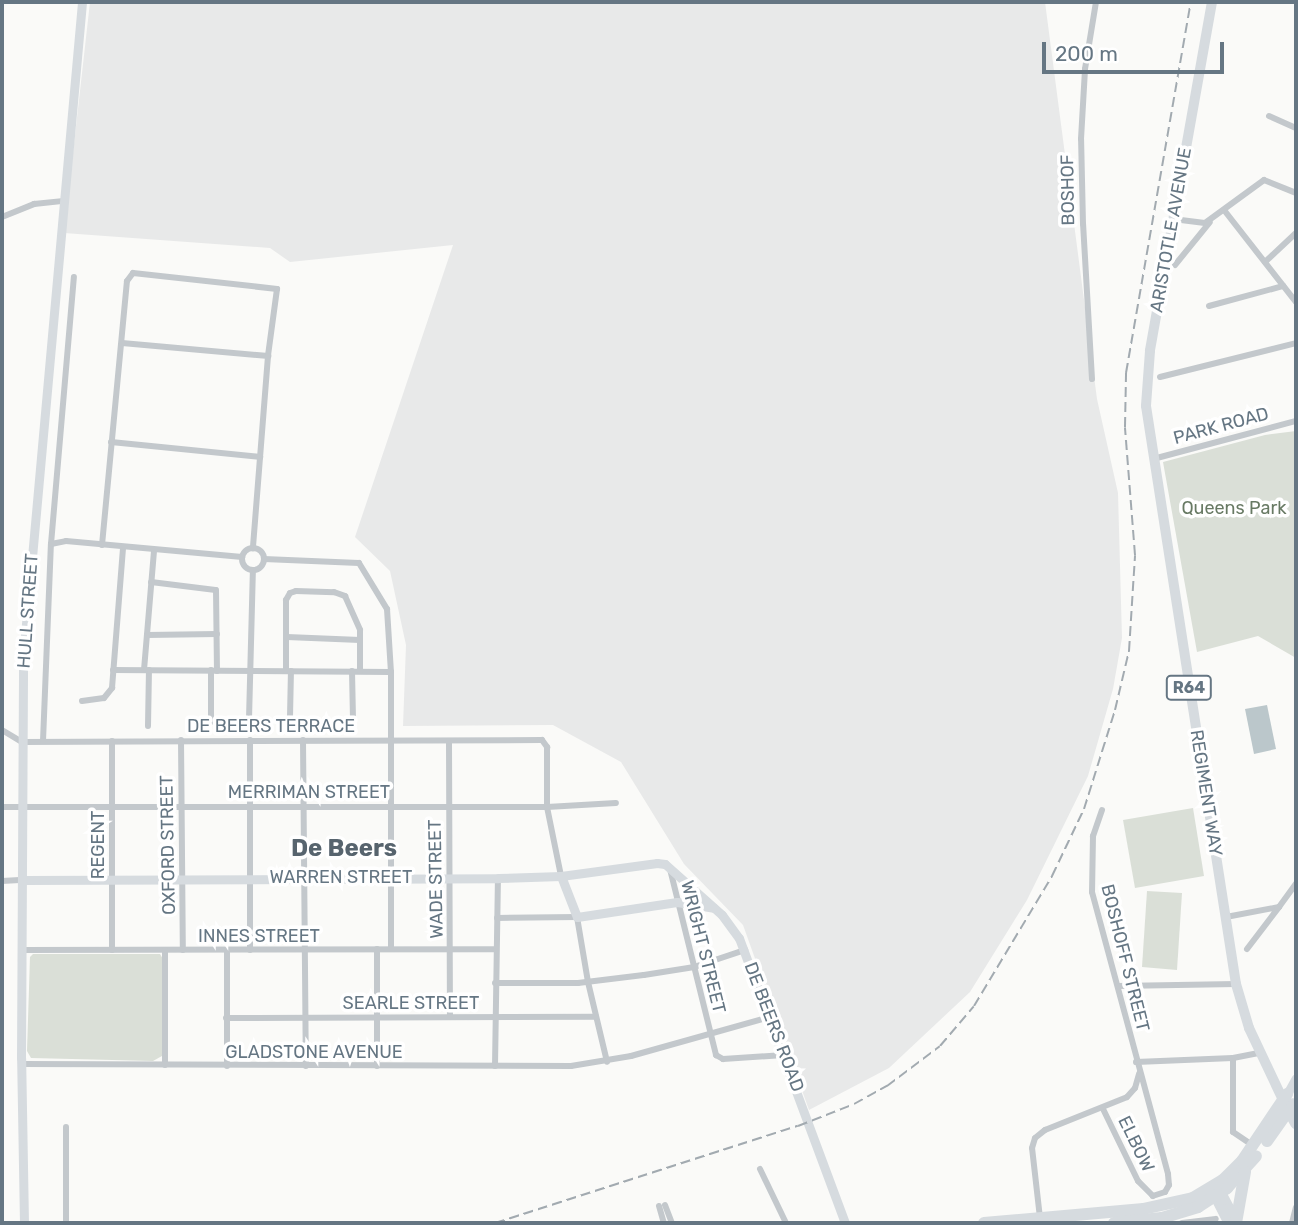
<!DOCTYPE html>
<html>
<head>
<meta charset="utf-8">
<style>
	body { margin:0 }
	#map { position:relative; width:1298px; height:1225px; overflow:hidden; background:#fafaf8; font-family:Rubik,sans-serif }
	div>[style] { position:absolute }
	.built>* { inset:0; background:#e8e9e9 }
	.green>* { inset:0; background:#dadfd7 }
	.water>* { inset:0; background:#bbc7cb }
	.street>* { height:6px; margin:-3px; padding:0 3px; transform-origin:3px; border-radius:3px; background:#c3c8cc }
	.street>.ring { margin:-3px; padding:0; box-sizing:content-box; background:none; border:6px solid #c3c8cc; border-radius:50% }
	.secondary>* { height:9px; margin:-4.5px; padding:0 4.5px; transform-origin:4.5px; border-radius:4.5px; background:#d6dbdf }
	.primary>* { height:10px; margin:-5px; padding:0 5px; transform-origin:5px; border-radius:5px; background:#d6dbdf }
	.highway>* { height:12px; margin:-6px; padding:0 6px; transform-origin:6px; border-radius:6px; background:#d6dbdf }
	.rail>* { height:2px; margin-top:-1px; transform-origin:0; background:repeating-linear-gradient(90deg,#a2aab0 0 10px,transparent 0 15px) }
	span { translate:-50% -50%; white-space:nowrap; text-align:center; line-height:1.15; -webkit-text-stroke:7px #fff; paint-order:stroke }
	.shield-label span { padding:2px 5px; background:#fff; border:2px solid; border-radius:5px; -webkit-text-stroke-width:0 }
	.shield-label { font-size:16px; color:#657683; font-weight:700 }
	.street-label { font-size:18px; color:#657683 }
	.park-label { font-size:18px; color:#687a64 }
	.district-label { font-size:24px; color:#57646e; font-weight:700 }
	.frame { position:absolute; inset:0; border:4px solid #657683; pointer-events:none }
	.scale { position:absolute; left:1042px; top:42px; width:182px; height:32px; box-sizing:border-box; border:4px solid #657683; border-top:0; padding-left:9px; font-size:21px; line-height:24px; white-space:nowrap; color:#657683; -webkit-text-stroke:5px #fff; paint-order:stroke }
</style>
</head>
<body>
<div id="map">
	<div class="built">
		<div style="clip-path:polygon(90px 2px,1045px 2px,1097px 399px,1118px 493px,1122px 638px,1113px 689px,1088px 776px,1027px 900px,970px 992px,889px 1068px,809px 1110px,743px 925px,684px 864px,621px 762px,553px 725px,403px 726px,406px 645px,390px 571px,355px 537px,453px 245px,290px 262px,270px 248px,64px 233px)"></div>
	</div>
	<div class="green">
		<div style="clip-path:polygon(1296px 431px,1296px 658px,1258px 636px,1197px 652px,1163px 462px,1265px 435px)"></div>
		<div style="clip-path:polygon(1193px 808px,1204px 876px,1135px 888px,1123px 820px)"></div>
		<div style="clip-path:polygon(1147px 891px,1182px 893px,1177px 970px,1142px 967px)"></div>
		<div style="clip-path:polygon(33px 954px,160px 954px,163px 959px,162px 1056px,153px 1061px,31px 1058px,27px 1051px,30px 957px)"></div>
	</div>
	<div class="water">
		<div style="clip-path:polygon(1267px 705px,1276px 749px,1254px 754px,1245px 709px)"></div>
	</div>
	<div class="street">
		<div style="left:1269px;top:116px;width:30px;rotate:24deg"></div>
		<div style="left:1224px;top:210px;width:117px;rotate:52deg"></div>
		<div style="left:2px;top:217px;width:35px;rotate:-22deg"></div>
		<div style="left:34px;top:204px;width:30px;rotate:-6deg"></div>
		<div style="left:1173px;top:219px;width:32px;rotate:7deg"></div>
		<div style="left:1205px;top:223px;width:73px;rotate:-36.1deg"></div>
		<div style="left:1264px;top:180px;width:35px;rotate:22deg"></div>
		<div style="left:1265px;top:262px;width:42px;rotate:-43.1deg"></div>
		<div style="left:1175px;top:265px;width:55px;rotate:-50.9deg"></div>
		<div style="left:1209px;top:306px;width:77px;rotate:-15.1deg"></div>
		<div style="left:122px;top:343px;width:147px;rotate:5.1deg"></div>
		<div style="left:1160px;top:377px;width:140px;rotate:-14deg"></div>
		<div style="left:1092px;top:379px;width:155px;rotate:-93.3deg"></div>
		<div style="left:1083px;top:224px;width:85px;rotate:-91.3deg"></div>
		<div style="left:1081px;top:139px;width:70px;rotate:-86.7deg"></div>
		<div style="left:1085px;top:69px;width:68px;rotate:-80.7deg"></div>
		<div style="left:111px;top:442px;width:150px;rotate:5.7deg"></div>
		<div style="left:1153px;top:459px;width:148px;rotate:-14.9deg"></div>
		<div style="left:51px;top:544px;width:268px;rotate:-85.1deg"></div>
		<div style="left:102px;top:545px;width:265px;rotate:-84.6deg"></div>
		<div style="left:127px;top:281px;width:10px;rotate:-53deg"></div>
		<div style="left:133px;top:273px;width:145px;rotate:6.3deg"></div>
		<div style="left:277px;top:289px;width:68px;rotate:97.7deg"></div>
		<div style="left:268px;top:356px;width:193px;rotate:94.5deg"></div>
		<div class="ring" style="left:242px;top:548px;width:16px;height:16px"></div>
		<div style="left:264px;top:559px;width:95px;rotate:2.4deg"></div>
		<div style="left:359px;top:563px;width:54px;rotate:58.7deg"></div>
		<div style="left:387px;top:609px;width:63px;rotate:86.4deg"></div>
		<div style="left:391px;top:672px;width:277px;rotate:90deg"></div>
		<div style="left:151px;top:582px;width:65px;rotate:7deg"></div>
		<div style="left:216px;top:590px;width:81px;rotate:89.3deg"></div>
		<div style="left:147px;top:635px;width:70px;rotate:-0.8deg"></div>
		<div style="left:287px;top:637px;width:73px;rotate:2.4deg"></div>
		<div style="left:113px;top:670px;width:278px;rotate:0.4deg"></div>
		<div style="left:144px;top:670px;width:120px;rotate:-85.2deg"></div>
		<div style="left:286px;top:671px;width:71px;rotate:-90deg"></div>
		<div style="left:286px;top:600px;width:8px;rotate:-60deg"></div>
		<div style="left:290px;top:593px;width:6px;rotate:-18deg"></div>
		<div style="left:296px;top:591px;width:38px;rotate:2deg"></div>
		<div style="left:334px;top:592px;width:12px;rotate:20deg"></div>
		<div style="left:345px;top:596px;width:37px;rotate:66deg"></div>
		<div style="left:360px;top:630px;width:41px;rotate:90deg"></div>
		<div style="left:352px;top:671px;width:48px;rotate:88.8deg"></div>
		<div style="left:82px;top:701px;width:22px;rotate:-8deg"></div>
		<div style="left:104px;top:698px;width:13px;rotate:-51deg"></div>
		<div style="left:112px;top:688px;width:140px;rotate:-85.5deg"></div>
		<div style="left:290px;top:717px;width:46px;rotate:-88.8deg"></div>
		<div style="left:249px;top:719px;width:149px;rotate:-88.5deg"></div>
		<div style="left:211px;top:722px;width:52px;rotate:-90deg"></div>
		<div style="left:148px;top:726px;width:56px;rotate:-89deg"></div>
		<div style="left:2px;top:730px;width:23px;rotate:31deg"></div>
		<div style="left:22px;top:742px;width:520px;rotate:-0.22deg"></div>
		<div style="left:542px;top:740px;width:9px;rotate:54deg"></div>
		<div style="left:547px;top:747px;width:60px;rotate:90deg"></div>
		<div style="left:547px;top:807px;width:70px;rotate:78.5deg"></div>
		<div style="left:181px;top:740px;width:210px;rotate:89.5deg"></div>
		<div style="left:303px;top:740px;width:326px;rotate:89.5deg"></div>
		<div style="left:43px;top:741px;width:197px;rotate:-87.7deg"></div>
		<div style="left:51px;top:544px;width:15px;rotate:-11deg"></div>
		<div style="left:66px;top:541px;width:177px;rotate:5.2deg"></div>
		<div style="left:112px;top:741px;width:209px;rotate:90deg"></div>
		<div style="left:449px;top:741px;width:276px;rotate:89.8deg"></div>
		<div style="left:2px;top:807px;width:545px"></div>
		<div style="left:547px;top:807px;width:69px;rotate:-3.3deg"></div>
		<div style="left:1102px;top:810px;width:28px;rotate:109deg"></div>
		<div style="left:1093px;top:836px;width:56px;rotate:91deg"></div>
		<div style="left:1092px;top:892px;width:292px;rotate:74.9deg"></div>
		<div style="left:1168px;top:1174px;width:11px;rotate:85deg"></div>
		<div style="left:1169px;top:1185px;width:8px;rotate:120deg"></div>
		<div style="left:1165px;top:1192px;width:13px;rotate:162deg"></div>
		<div style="left:1153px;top:1196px;width:21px;rotate:-135deg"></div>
		<div style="left:1138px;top:1181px;width:80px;rotate:-115.9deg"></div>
		<div style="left:670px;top:869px;width:192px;rotate:76.1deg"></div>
		<div style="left:716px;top:1055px;width:8px;rotate:30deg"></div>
		<div style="left:723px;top:1059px;width:61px;rotate:-3.8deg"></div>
		<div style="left:2px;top:881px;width:22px;rotate:-3deg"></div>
		<div style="left:1226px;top:917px;width:54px;rotate:-10.7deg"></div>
		<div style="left:1279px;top:907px;width:29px;rotate:-54deg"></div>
		<div style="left:497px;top:918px;width:80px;rotate:-0.7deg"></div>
		<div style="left:577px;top:917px;width:66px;rotate:80.4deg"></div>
		<div style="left:588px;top:982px;width:82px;rotate:76.6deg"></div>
		<div style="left:1247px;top:949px;width:53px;rotate:-52.7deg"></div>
		<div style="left:22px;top:950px;width:474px;rotate:-0.1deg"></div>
		<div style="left:165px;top:950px;width:115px;rotate:90deg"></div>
		<div style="left:227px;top:950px;width:116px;rotate:90deg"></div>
		<div style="left:250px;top:950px;width:210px;rotate:-90deg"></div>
		<div style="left:495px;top:983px;width:83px"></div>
		<div style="left:578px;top:983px;width:66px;rotate:-6.9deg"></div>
		<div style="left:644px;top:975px;width:51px;rotate:-9.1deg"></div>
		<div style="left:694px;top:967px;width:54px;rotate:-18.4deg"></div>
		<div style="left:1118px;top:986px;width:118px;rotate:-1deg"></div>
		<div style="left:226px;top:1018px;width:370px;rotate:-0.2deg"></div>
		<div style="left:1233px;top:1058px;width:74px;rotate:90deg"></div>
		<div style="left:1233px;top:1132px;width:25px;rotate:34deg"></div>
		<div style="left:1136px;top:1062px;width:97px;rotate:-2.4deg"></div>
		<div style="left:1233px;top:1058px;width:26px;rotate:-11deg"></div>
		<div style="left:21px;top:1064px;width:550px;rotate:0.21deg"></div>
		<div style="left:571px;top:1066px;width:61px;rotate:-9.5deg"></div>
		<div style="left:631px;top:1056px;width:144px;rotate:-15.7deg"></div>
		<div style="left:377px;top:1066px;width:117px;rotate:-90deg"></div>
		<div style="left:495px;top:1066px;width:188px;rotate:-89.1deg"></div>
		<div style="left:760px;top:1169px;width:60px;rotate:64.3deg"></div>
		<div style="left:665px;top:1205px;width:19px;rotate:69deg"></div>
		<div style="left:659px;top:1206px;width:18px;rotate:74deg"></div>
		<div style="left:1040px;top:1218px;width:70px;rotate:-96.5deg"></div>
		<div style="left:1032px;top:1148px;width:10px;rotate:-73deg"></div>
		<div style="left:1035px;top:1138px;width:13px;rotate:-39deg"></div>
		<div style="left:1045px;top:1130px;width:88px;rotate:-21.9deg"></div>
		<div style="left:1127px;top:1097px;width:12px;rotate:-48deg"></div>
		<div style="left:1135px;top:1088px;width:15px;rotate:-74deg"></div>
		<div style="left:66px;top:1223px;width:96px;rotate:-90deg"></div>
		<div style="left:1182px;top:1223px;width:34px;rotate:-7deg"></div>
		<div style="left:1292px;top:1223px;width:16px;rotate:-76deg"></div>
	</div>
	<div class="secondary">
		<div style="left:561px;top:876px;width:44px;rotate:68.7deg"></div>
		<div style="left:577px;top:917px;width:101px;rotate:-8.5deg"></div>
		<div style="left:677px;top:902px;width:37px;rotate:9deg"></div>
		<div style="left:24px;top:880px;width:474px;rotate:-0.2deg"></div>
		<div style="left:498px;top:878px;width:63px;rotate:-1.8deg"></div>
		<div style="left:561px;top:876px;width:97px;rotate:-7.7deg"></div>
		<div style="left:657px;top:863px;width:8px;rotate:7deg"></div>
		<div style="left:665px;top:864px;width:76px;rotate:41.8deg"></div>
		<div style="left:722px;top:915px;width:29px;rotate:54deg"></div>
		<div style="left:739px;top:938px;width:304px;rotate:69.6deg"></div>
		<div style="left:1287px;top:1094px;width:18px;rotate:-61deg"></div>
		<div style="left:1219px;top:1188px;width:21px;rotate:62deg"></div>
		<div style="left:1229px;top:1207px;width:16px;rotate:79deg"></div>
		<div style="left:1213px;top:1194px;width:33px;rotate:63deg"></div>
		<div style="left:24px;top:1223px;width:165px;rotate:-91deg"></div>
		<div style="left:21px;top:1058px;width:401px;rotate:-89.7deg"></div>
		<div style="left:23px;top:657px;width:658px;rotate:-84.85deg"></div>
	</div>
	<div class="primary">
		<div style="left:1212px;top:2px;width:354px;rotate:100.1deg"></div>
		<div style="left:1150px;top:351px;width:55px;rotate:94.2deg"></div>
		<div style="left:1146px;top:406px;width:585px;rotate:81.15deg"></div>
		<div style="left:1236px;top:984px;width:46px;rotate:73.5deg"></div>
		<div style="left:1249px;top:1028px;width:82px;rotate:64.7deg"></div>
	</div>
	<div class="highway">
		<div style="left:1286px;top:1105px;width:21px;rotate:61deg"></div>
		<div style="left:1267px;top:1141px;width:45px;rotate:-54.9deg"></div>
		<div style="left:984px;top:1223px;width:160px;rotate:-5deg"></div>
		<div style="left:1143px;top:1209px;width:51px;rotate:-12.4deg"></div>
		<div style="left:1193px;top:1198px;width:35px;rotate:-31deg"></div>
		<div style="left:1223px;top:1180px;width:27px;rotate:-45deg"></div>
		<div style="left:1242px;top:1161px;width:81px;rotate:-56.1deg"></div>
		<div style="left:1114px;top:1223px;width:48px;rotate:-5.9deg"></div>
		<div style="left:1162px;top:1218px;width:38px;rotate:-17deg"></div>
		<div style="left:1198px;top:1207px;width:35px;rotate:-33deg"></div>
		<div style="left:1227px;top:1188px;width:43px;rotate:-47.8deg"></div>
		<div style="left:1236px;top:1223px;width:52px;rotate:-80deg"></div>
	</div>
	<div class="rail">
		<div style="left:495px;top:1223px;width:318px;rotate:-17.8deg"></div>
		<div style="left:798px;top:1126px;width:60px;rotate:-21.4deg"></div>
		<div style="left:854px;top:1104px;width:38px;rotate:-29deg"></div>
		<div style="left:887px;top:1086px;width:66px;rotate:-37deg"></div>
		<div style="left:940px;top:1046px;width:52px;rotate:-49.6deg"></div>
		<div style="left:974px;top:1006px;width:152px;rotate:-59deg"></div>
		<div style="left:1052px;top:876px;width:74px;rotate:-64.5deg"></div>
		<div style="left:1084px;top:809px;width:104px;rotate:-72.6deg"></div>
		<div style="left:1115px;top:710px;width:61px;rotate:-76.7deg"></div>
		<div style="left:1129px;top:651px;width:96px;rotate:-86.4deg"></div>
		<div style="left:1135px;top:555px;width:128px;rotate:-94.5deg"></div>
		<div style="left:1125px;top:427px;width:54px;rotate:-88.9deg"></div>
		<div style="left:1126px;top:373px;width:377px;rotate:-80.1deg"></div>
	</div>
	<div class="shield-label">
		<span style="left:1189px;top:688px">R64</span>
	</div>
	<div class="street-label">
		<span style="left:1068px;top:190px;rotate:-91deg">BOSHOF</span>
		<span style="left:1171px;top:230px;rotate:-80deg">ARISTOTLE AVENUE</span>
		<span style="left:1221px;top:426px;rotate:-15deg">PARK ROAD</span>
		<span style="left:28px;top:611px;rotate:-86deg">HULL STREET</span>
		<span style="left:271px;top:726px">DE BEERS TERRACE</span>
		<span style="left:309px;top:792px">MERRIMAN STREET</span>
		<span style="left:1206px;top:793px;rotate:81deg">REGIMENT WAY</span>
		<span style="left:98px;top:845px;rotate:-90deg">REGENT</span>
		<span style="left:168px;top:845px;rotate:-91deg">OXFORD STREET</span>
		<span style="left:341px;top:877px">WARREN STREET</span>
		<span style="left:436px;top:879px;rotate:-91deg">WADE STREET</span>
		<span style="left:259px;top:936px">INNES STREET</span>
		<span style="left:703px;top:947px;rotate:76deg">WRIGHT STREET</span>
		<span style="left:1125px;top:958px;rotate:76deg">BOSHOFF STREET</span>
		<span style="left:411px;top:1003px">SEARLE STREET</span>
		<span style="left:774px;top:1027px;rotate:69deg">DE BEERS ROAD</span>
		<span style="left:314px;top:1052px">GLADSTONE AVENUE</span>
		<span style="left:1136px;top:1144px;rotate:64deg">ELBOW</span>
	</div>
	<div class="park-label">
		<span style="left:1234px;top:508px">Queens Park</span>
	</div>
	<div class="district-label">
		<span style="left:344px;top:849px">De Beers</span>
	</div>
	<div class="frame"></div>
	<div class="scale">200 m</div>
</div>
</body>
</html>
